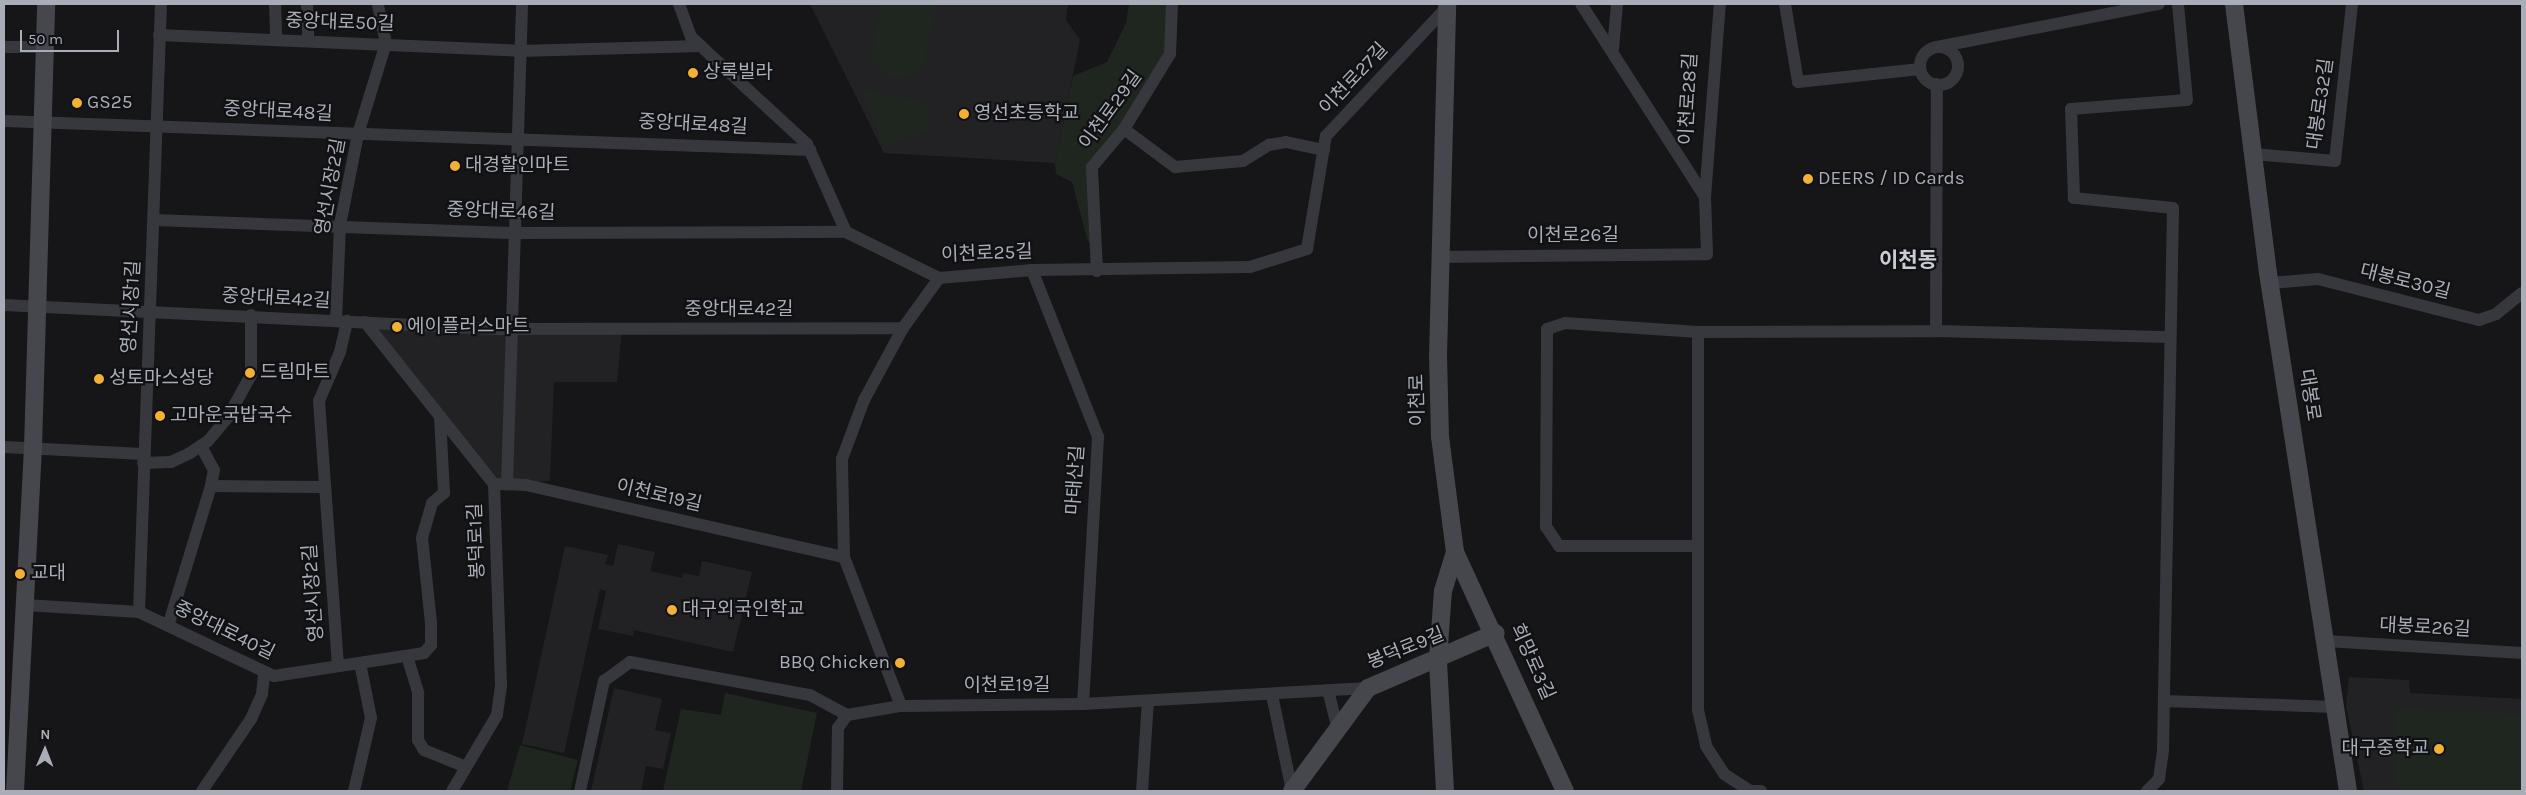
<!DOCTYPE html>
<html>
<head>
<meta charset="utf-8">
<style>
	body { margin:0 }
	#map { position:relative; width:2526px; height:795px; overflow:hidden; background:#161618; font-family:Karla,"Noto Sans KR",sans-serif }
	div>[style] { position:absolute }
	.built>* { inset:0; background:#222225 }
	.green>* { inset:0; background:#1e261f }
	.street>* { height:12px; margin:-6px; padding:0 6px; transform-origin:6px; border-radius:6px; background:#37383d }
	.street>.ring { margin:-6px; padding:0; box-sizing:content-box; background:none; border:12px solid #37383d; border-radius:50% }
	.secondary>* { height:18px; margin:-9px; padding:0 9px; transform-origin:9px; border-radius:9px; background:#45474d }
	.dots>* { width:14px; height:14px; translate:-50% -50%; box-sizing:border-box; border:2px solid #111113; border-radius:50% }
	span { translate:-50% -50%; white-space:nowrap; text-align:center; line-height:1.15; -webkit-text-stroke:4.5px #111113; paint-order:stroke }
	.street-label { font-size:19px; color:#a8adb8 }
	.poi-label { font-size:19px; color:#a8adb8 }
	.left { translate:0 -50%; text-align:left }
	.right { translate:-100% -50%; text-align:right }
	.quarter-label { font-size:21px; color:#c9ccd4; font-weight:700 }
	.frame { position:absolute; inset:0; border:5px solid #a8adb8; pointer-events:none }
	.north { position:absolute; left:20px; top:725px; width:50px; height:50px; -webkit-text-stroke:4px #111113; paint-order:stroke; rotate:1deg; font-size:14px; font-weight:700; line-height:20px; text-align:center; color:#a8adb8 }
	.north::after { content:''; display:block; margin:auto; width:18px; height:22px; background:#a8adb8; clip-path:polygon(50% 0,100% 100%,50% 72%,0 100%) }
	.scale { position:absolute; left:20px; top:30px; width:99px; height:22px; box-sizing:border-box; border:2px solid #a8adb8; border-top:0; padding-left:6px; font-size:15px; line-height:18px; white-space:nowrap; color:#a8adb8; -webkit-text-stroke:4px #111113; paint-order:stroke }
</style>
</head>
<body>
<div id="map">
	<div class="built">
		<div style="clip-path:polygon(810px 4px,1068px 4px,1066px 20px,1080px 40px,1055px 163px,884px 153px)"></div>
		<div style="clip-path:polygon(365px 322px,622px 329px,617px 382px,554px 382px,550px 481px,494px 484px)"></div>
		<div style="clip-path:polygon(618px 544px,655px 552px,650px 571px,682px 578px,683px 573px,699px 576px,702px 561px,752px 572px,733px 652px,634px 630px,633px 636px,598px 629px,606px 591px,600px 589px,564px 753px,522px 744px,565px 546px,608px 555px,605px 564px,613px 566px)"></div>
		<div style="clip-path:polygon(2349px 677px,2409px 680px,2410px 693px,2522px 699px,2522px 791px,2364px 791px,2346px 706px)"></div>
		<div style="clip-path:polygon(614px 688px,662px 699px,655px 730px,671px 733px,663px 769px,646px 766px,641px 791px,591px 791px)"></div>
	</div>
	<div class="green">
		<div style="clip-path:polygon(881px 4px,937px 4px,924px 66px,917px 75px,895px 79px,874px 68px,870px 57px)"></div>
		<div style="clip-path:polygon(1129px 4px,1172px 4px,1170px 54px,1092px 167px,1097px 242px,1088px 242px,1072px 182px,1056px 174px,1055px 163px,1073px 76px,1107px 62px,1126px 23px)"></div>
		<div style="clip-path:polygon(861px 89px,931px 104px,926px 124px,931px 129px,883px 145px)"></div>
		<div style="clip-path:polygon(725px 693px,817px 713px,801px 791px,663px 791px,681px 709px,721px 715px)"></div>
		<div style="clip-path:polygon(2395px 707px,2522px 715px,2522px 791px,2395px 791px)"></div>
		<div style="clip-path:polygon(520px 745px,578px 760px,570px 791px,507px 791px)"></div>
	</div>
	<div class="street">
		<div style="left:275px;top:4px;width:35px;rotate:88deg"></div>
		<div style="left:307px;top:4px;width:36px;rotate:88deg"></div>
		<div style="left:679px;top:4px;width:35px;rotate:70deg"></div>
		<div style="left:691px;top:37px;width:158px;rotate:42.7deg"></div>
		<div style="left:807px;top:144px;width:96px;rotate:66.1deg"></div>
		<div style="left:846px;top:232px;width:104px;rotate:26.3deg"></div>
		<div style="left:939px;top:278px;width:93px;rotate:-4.9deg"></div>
		<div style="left:1032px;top:270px;width:218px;rotate:-0.8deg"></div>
		<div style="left:1250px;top:267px;width:60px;rotate:-17.5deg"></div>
		<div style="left:1307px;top:249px;width:115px;rotate:-80.5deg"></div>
		<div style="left:1326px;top:136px;width:177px;rotate:-46.8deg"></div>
		<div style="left:1785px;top:4px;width:79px;rotate:80.5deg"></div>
		<div style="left:1798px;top:82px;width:123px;rotate:-6.1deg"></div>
		<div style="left:159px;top:35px;width:360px;rotate:2.5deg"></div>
		<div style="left:519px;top:51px;width:182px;rotate:-1.6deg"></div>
		<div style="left:4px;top:47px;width:39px"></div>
		<div style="left:1937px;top:47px;width:226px;rotate:-11deg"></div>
		<div class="ring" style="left:1920px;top:47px;width:26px;height:26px"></div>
		<div style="left:1613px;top:49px;width:45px;rotate:-84.9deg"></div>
		<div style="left:4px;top:121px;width:807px;rotate:2.06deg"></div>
		<div style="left:1124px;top:129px;width:64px;rotate:36.7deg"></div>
		<div style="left:1175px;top:167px;width:68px;rotate:-5deg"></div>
		<div style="left:1243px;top:161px;width:31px;rotate:-32deg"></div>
		<div style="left:1269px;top:145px;width:17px;rotate:-10deg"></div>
		<div style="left:1286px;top:142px;width:39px;rotate:12deg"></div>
		<div style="left:2253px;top:154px;width:82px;rotate:4.9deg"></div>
		<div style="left:2335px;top:161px;width:158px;rotate:-83.8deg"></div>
		<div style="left:1705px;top:197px;width:194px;rotate:-85.6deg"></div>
		<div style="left:155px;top:220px;width:360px;rotate:2.1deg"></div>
		<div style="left:515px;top:233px;width:331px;rotate:-0.2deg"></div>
		<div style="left:1439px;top:257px;width:268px;rotate:-0.6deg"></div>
		<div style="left:1707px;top:254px;width:57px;rotate:-92deg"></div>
		<div style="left:1705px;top:197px;width:229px;rotate:-122.7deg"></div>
		<div style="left:1032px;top:270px;width:180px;rotate:68.4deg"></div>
		<div style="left:1098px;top:437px;width:267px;rotate:93.2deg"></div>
		<div style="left:1097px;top:271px;width:104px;rotate:-92.8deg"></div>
		<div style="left:1092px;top:167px;width:50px;rotate:-49.9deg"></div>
		<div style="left:1124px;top:129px;width:88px;rotate:-58.5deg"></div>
		<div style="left:1170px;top:54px;width:50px;rotate:-87.7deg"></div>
		<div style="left:2270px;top:283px;width:48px;rotate:-4.8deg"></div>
		<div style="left:2318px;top:279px;width:166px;rotate:14.3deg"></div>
		<div style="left:2479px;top:320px;width:18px;rotate:-19deg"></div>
		<div style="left:2496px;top:314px;width:33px;rotate:-39deg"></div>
		<div style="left:4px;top:305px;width:498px;rotate:2.8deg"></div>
		<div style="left:501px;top:329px;width:402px;rotate:-0.1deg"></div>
		<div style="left:336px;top:321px;width:96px;rotate:-87.6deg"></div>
		<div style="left:340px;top:225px;width:93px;rotate:-78.8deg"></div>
		<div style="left:358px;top:134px;width:95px;rotate:-72.9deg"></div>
		<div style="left:386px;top:43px;width:40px;rotate:-102deg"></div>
		<div style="left:365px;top:322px;width:207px;rotate:51.5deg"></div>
		<div style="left:494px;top:484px;width:202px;rotate:88deg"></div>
		<div style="left:501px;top:686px;width:29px;rotate:98deg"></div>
		<div style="left:497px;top:715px;width:88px;rotate:120.6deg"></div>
		<div style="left:1936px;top:331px;width:247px;rotate:-89.8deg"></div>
		<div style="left:1698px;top:332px;width:378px;rotate:90deg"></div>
		<div style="left:1698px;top:710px;width:37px;rotate:77deg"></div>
		<div style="left:1706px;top:746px;width:33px;rotate:57deg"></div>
		<div style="left:1724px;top:774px;width:31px;rotate:33deg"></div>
		<div style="left:1750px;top:791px;width:11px"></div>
		<div style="left:201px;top:446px;width:27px;rotate:62deg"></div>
		<div style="left:214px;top:470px;width:16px;rotate:101deg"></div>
		<div style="left:211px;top:486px;width:114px;rotate:0.5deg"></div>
		<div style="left:4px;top:447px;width:139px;rotate:2.9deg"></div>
		<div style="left:143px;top:463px;width:28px;rotate:-2deg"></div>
		<div style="left:171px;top:462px;width:21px;rotate:-25deg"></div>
		<div style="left:190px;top:453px;width:22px;rotate:-34deg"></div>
		<div style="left:208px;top:441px;width:31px;rotate:-50deg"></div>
		<div style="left:228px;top:417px;width:48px;rotate:-61.3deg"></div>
		<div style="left:251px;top:375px;width:60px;rotate:-90deg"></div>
		<div style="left:499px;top:484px;width:27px;rotate:2deg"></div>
		<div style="left:526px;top:485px;width:326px;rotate:12.8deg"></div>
		<div style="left:507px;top:484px;width:480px;rotate:-88.2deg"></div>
		<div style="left:1696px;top:546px;width:137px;rotate:180deg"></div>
		<div style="left:1559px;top:546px;width:23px;rotate:-124deg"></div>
		<div style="left:1546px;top:527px;width:198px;rotate:-89.7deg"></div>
		<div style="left:1547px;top:329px;width:19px;rotate:-18deg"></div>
		<div style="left:1565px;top:323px;width:133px;rotate:3.9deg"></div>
		<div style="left:1698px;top:332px;width:238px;rotate:-0.2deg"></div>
		<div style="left:1936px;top:331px;width:234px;rotate:1.5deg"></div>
		<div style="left:25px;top:605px;width:114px;rotate:3.5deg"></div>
		<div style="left:139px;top:612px;width:149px;rotate:25.4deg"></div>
		<div style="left:274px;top:676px;width:152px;rotate:-8.7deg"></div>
		<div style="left:424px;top:653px;width:11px;rotate:-49deg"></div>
		<div style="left:431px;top:645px;width:22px;rotate:-90deg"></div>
		<div style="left:431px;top:623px;width:85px;rotate:-96deg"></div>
		<div style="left:422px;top:538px;width:36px;rotate:-74deg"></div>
		<div style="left:432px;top:503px;width:16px;rotate:-40deg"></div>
		<div style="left:444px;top:493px;width:77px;rotate:-93deg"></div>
		<div style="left:139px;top:612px;width:608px;rotate:-87.93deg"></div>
		<div style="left:169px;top:623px;width:143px;rotate:-73deg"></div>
		<div style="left:2326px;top:641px;width:196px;rotate:3.5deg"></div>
		<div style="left:407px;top:656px;width:39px;rotate:73deg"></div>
		<div style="left:418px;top:693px;width:47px;rotate:90deg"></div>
		<div style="left:418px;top:740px;width:12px;rotate:59deg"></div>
		<div style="left:424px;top:750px;width:45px;rotate:22deg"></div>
		<div style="left:338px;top:666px;width:266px;rotate:-94.1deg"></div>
		<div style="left:319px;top:401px;width:53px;rotate:-66.8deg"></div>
		<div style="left:340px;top:352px;width:32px;rotate:-77deg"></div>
		<div style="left:1328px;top:690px;width:38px;rotate:76deg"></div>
		<div style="left:1272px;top:695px;width:98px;rotate:78.2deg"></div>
		<div style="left:2164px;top:701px;width:170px;rotate:2deg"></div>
		<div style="left:901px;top:706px;width:160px;rotate:-110.9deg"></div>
		<div style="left:844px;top:557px;width:98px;rotate:-91.2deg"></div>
		<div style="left:842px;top:459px;width:63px;rotate:-69.6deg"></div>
		<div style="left:864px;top:400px;width:82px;rotate:-61.6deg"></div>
		<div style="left:903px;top:328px;width:62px;rotate:-54.2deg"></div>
		<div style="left:202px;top:791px;width:87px;rotate:-55.8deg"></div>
		<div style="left:251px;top:719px;width:27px;rotate:-66deg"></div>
		<div style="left:262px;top:694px;width:20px;rotate:-84deg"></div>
		<div style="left:354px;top:791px;width:75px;rotate:-76.9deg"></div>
		<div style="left:371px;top:718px;width:56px;rotate:-101.3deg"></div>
		<div style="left:580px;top:791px;width:113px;rotate:-77.7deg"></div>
		<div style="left:604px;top:681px;width:32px;rotate:-36deg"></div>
		<div style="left:630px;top:662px;width:183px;rotate:10.4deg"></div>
		<div style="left:810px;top:695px;width:42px;rotate:28.4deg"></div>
		<div style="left:837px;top:791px;width:63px;rotate:-89.1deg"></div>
		<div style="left:838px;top:728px;width:16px;rotate:-55deg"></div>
		<div style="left:847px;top:715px;width:55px;rotate:-9.5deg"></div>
		<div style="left:901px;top:706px;width:182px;rotate:-0.6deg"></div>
		<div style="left:1083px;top:704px;width:285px;rotate:-3.2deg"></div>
		<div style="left:1142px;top:791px;width:90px;rotate:-86.2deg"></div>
		<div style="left:2147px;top:791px;width:17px;rotate:-45deg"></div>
		<div style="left:2159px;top:779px;width:29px;rotate:-82deg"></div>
		<div style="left:2163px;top:750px;width:542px;rotate:-88.94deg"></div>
		<div style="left:2173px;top:208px;width:100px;rotate:-174.2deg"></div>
		<div style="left:2074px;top:198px;width:89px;rotate:-91.9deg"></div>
		<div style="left:2071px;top:109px;width:116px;rotate:-4.4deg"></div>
		<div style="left:2187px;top:100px;width:96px;rotate:-95.4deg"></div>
	</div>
	<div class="secondary">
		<div style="left:2234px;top:4px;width:271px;rotate:82.8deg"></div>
		<div style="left:2268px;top:273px;width:524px;rotate:81.22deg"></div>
		<div style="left:1455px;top:552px;width:263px;rotate:65.3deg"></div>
		<div style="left:15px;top:791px;width:343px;rotate:-87deg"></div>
		<div style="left:33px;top:448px;width:444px;rotate:-88.3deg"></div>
		<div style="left:1292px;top:791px;width:128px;rotate:-53.6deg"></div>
		<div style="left:1368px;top:688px;width:139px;rotate:-23.3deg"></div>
		<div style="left:1445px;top:791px;width:131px;rotate:-93.1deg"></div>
		<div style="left:1438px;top:660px;width:69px;rotate:-85.9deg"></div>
		<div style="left:1443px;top:591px;width:41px;rotate:-72.9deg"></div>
		<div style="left:1455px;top:552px;width:116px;rotate:-97.4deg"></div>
		<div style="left:1440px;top:437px;width:81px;rotate:-91.4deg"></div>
		<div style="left:1438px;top:356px;width:352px;rotate:-88.5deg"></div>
	</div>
	<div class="dots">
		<div style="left:693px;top:73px;background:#f2b134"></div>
		<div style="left:77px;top:103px;background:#f2b134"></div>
		<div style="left:964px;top:114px;background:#f2b134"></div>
		<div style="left:455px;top:166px;background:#f2b134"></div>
		<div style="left:1808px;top:179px;background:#f2b134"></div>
		<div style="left:397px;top:327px;background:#f2b134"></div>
		<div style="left:250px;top:373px;background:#f2b134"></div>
		<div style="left:99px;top:379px;background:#f2b134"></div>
		<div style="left:160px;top:416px;background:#f2b134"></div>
		<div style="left:20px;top:574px;background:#f2b134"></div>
		<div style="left:672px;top:610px;background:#f2b134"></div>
		<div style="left:900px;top:663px;background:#f2b134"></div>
		<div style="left:2439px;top:749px;background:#f2b134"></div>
	</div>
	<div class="street-label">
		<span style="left:340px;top:23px;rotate:2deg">중앙대로50길</span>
		<span style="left:1354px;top:79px;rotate:-47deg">이천로27길</span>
		<span style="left:1689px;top:99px;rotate:-87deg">이천로28길</span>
		<span style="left:2321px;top:104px;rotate:-82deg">대봉로32길</span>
		<span style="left:1111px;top:110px;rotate:-54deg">이천로29길</span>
		<span style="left:278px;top:112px;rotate:3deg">중앙대로48길</span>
		<span style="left:693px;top:125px;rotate:3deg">중앙대로48길</span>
		<span style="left:331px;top:187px;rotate:-80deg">영선시장2길</span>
		<span style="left:501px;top:212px;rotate:2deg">중앙대로46길</span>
		<span style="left:1573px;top:236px">이천로26길</span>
		<span style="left:987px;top:254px;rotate:-2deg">이천로25길</span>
		<span style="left:2405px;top:282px;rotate:14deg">대봉로30길</span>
		<span style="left:276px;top:299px;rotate:3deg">중앙대로42길</span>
		<span style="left:132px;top:307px;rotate:-87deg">영선시장1길</span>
		<span style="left:739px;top:310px">중앙대로42길</span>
		<span style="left:2309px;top:395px;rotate:81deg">대봉로</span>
		<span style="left:1418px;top:400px;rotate:-91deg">이천로</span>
		<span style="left:1076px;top:480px;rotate:-86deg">마태산길</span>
		<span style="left:659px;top:496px;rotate:13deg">이천로19길</span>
		<span style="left:477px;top:541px;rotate:-92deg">봉덕로1길</span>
		<span style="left:314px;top:593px;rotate:-94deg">영선시장2길</span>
		<span style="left:2425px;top:628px;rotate:3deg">대봉로26길</span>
		<span style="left:224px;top:631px;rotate:26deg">중앙대로40길</span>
		<span style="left:1406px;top:649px;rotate:-22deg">봉덕로9길</span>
		<span style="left:1532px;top:662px;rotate:66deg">희망로3길</span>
		<span style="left:1007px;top:686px">이천로19길</span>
	</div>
	<div class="poi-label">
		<span class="left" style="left:703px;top:73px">상록빌라</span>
		<span class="left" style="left:87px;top:103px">GS25</span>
		<span class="left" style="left:974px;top:114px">영선초등학교</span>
		<span class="left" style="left:465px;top:166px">대경할인마트</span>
		<span class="left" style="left:1818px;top:179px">DEERS / ID Cards</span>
		<span class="left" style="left:407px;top:327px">에이플러스마트</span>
		<span class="left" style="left:260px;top:373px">드림마트</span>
		<span class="left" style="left:109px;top:379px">성토마스성당</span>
		<span class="left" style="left:170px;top:416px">고마운국밥국수</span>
		<span class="left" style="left:31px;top:574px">교대</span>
		<span class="left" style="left:682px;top:610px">대구외국인학교</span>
		<span class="right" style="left:890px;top:663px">BBQ Chicken</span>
		<span class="right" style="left:2429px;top:749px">대구중학교</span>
	</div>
	<div class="quarter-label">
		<span style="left:1908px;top:260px">이천동</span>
	</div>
	<div class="frame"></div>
	<div class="north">N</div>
	<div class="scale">50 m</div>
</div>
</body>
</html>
